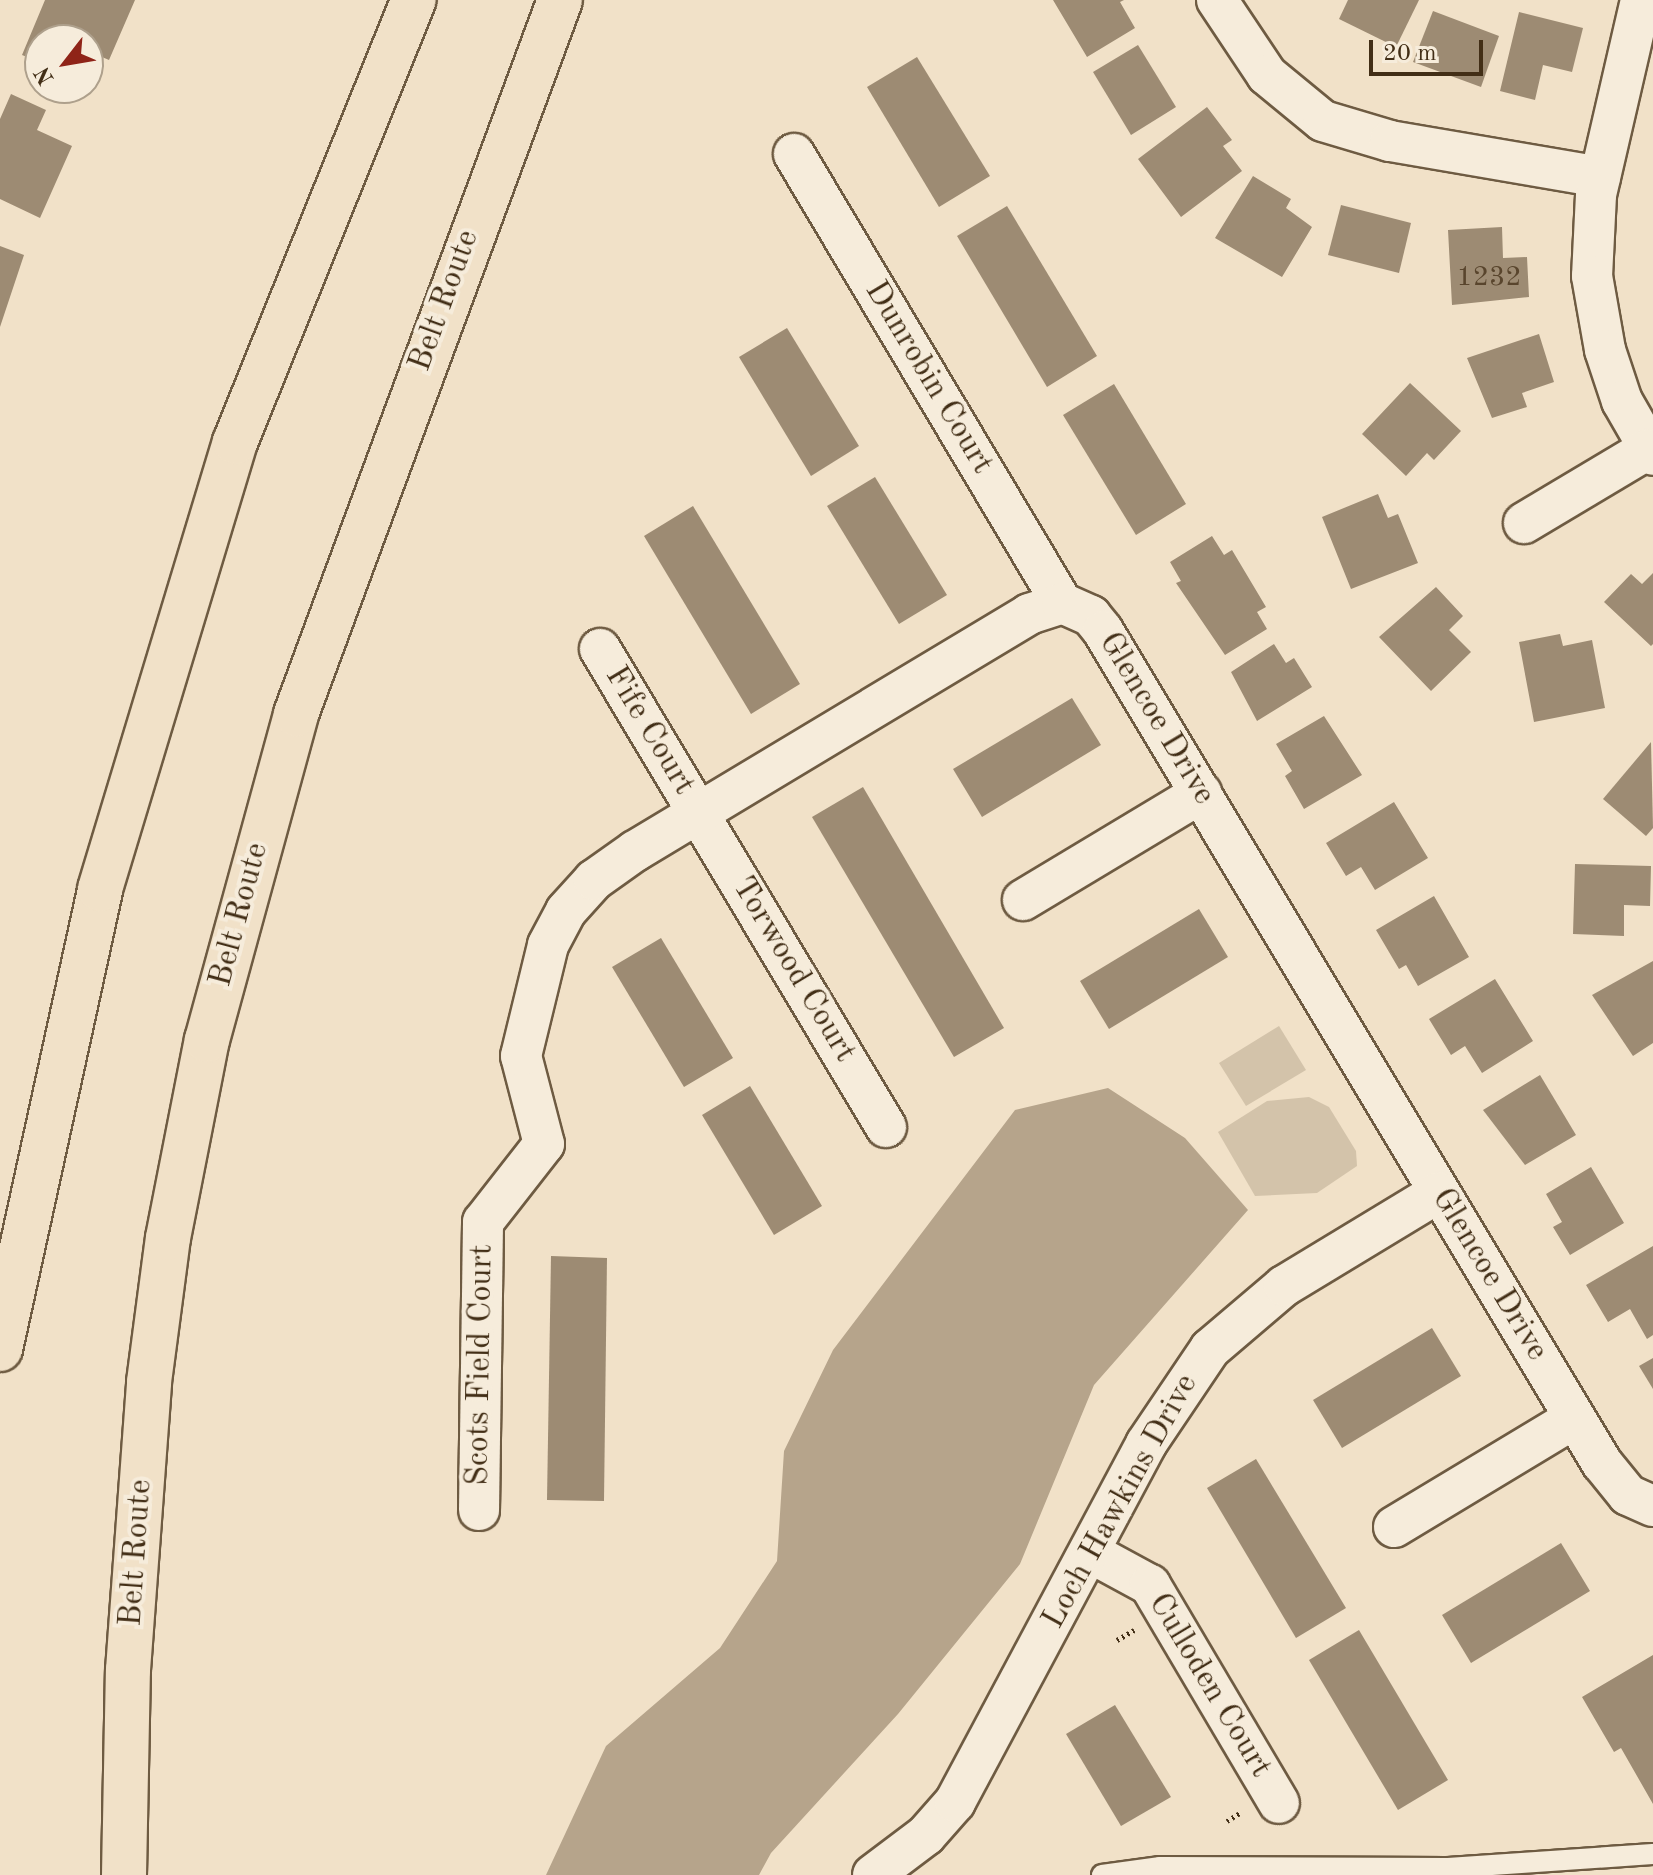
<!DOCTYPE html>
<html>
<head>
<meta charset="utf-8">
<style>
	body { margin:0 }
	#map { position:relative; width:1653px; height:1875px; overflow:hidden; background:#f1e1c8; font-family:"Old Standard TT",serif }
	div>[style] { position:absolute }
	.green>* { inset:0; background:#d3c3aa }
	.water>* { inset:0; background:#b6a48b }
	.building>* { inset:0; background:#9d8b73 }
	.path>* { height:5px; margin-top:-2.5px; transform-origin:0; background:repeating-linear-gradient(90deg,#422e16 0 2px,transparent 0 6px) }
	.roads { filter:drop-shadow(2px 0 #6e5b42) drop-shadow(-2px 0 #6e5b42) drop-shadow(0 2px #6e5b42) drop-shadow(0 -2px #6e5b42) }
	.service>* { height:20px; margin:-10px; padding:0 10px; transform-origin:10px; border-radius:10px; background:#f6ecdb }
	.minor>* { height:40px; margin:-20px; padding:0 20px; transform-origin:20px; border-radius:20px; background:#f6ecdb }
	.motorway>* { height:44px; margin:-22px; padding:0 22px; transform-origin:22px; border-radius:22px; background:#f1e1c8 }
	span { translate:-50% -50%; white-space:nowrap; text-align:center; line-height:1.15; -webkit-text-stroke:8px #f6ecdb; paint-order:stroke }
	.number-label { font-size:28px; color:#59452d }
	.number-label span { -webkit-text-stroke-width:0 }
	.street-label { font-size:32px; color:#422e16 }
	.north { position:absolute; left:24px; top:24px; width:80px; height:80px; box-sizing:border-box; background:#f6ecdb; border:2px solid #aea08c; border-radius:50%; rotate:239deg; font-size:22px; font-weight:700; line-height:32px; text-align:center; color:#422e16 }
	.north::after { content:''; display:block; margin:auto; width:28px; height:36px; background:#8f2418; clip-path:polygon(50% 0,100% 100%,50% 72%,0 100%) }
	.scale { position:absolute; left:1369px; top:40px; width:114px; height:36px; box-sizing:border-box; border:4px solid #422e16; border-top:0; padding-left:10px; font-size:24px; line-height:28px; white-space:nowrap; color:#422e16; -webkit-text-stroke:6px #f6ecdb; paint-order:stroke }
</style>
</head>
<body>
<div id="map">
	<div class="green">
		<div style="clip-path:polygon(1279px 1026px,1306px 1070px,1246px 1106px,1219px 1063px)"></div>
		<div style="clip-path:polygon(1309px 1097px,1329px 1107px,1356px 1151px,1357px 1166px,1317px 1193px,1255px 1196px,1218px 1132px,1267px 1101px)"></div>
	</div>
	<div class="water">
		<div style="clip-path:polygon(1108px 1088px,1185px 1138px,1248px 1210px,1094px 1385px,1020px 1564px,898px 1714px,771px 1853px,759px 1875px,546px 1875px,606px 1746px,720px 1648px,777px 1561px,784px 1451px,833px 1350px,1015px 1110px)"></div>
	</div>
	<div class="building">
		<div style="clip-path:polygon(45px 0,135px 0,109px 60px,88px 51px,88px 40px,40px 40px,40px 62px,22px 55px)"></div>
		<div style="clip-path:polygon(1053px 0,1124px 0,1120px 2px,1135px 28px,1087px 57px)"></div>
		<div style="clip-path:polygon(1348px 0,1419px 0,1396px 47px,1339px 19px)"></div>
		<div style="clip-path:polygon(1433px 11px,1499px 36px,1481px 87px,1413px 62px)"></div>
		<div style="clip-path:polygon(1519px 12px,1583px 28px,1572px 72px,1543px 65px,1535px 100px,1500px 91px)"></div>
		<div style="clip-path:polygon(1138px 45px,1176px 107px,1131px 135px,1093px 72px)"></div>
		<div style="clip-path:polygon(917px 57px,990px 176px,939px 207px,867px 87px)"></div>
		<div style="clip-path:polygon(11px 94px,46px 110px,37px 130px,72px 146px,40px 218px,0 199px,0 119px)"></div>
		<div style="clip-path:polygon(1207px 107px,1232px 140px,1223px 146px,1242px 171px,1181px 217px,1138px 159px)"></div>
		<div style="clip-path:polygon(1253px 176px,1291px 199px,1286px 208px,1312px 227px,1282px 277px,1215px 238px)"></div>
		<div style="clip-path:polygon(1341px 205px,1411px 223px,1399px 273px,1328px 255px)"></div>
		<div style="clip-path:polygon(1007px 206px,1097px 356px,1047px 387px,957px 236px)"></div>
		<div style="clip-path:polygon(1502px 227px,1503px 258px,1527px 257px,1529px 297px,1452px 305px,1448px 230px)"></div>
		<div style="clip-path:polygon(0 246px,24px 255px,0 327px)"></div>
		<div style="clip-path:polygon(787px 328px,859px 446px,811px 476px,739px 357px)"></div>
		<div style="clip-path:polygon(1539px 334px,1554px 382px,1522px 393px,1527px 407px,1492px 418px,1467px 358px)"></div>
		<div style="clip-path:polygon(1410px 383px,1461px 431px,1434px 460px,1427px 453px,1406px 476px,1362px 434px)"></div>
		<div style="clip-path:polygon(1114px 384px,1186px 504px,1136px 535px,1063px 415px)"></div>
		<div style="clip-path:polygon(875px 477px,947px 595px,899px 624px,827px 506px)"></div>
		<div style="clip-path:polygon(1378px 494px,1388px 518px,1398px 514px,1418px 563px,1351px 589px,1322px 517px)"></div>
		<div style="clip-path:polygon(693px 506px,800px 684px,751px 714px,644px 536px)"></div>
		<div style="clip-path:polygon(1212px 536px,1224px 555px,1232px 550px,1266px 607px,1257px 612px,1267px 629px,1225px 655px,1176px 583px,1181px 581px,1170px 562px)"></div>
		<div style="clip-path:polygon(1653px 573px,1653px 644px,1651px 646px,1604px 602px,1631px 574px,1642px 584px)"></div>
		<div style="clip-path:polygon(1436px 587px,1463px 616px,1449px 630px,1471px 652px,1431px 691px,1379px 637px)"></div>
		<div style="clip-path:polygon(1560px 634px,1563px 646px,1592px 640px,1605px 708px,1534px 722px,1519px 642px)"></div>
		<div style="clip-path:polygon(1274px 644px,1286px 663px,1294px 658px,1312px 687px,1257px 721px,1231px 672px)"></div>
		<div style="clip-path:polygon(1072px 698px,1101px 745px,982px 817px,953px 769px)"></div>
		<div style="clip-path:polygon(1324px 716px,1362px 775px,1304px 809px,1285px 776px,1292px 771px,1276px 744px)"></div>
		<div style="clip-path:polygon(1651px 742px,1653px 828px,1646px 836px,1603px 799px)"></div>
		<div style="clip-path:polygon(863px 787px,1004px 1028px,954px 1057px,812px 817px)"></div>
		<div style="clip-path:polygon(1394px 802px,1428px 858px,1375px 890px,1361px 867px,1346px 876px,1326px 843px)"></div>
		<div style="clip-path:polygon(1575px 864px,1651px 866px,1650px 906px,1624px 905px,1624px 936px,1573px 934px)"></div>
		<div style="clip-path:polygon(1434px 896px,1469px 957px,1418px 986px,1406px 965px,1399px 969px,1376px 930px)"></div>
		<div style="clip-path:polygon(1199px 909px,1228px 957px,1109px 1029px,1080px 981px)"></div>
		<div style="clip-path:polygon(661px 938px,733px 1058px,684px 1087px,612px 967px)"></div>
		<div style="clip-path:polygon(1653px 961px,1653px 1043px,1633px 1056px,1592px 995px)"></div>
		<div style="clip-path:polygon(1495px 979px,1533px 1041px,1482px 1073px,1465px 1046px,1451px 1055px,1429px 1019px)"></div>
		<div style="clip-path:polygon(1540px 1075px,1576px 1135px,1525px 1165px,1483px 1110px)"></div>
		<div style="clip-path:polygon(750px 1086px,822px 1206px,774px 1235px,702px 1115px)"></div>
		<div style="clip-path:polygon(1591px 1167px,1624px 1223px,1570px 1255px,1553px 1227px,1562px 1222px,1546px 1194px)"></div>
		<div style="clip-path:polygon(1653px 1246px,1653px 1335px,1647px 1339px,1630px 1309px,1608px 1322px,1586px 1285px)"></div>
		<div style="clip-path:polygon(551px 1256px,607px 1258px,604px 1501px,547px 1500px)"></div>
		<div style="clip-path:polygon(1432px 1328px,1461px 1376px,1342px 1448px,1313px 1400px)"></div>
		<div style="clip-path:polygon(1653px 1358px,1653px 1389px,1639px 1366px)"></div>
		<div style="clip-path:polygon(1256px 1459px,1346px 1608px,1296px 1638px,1207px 1488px)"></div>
		<div style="clip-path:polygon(1561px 1543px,1590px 1591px,1471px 1663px,1442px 1615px)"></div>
		<div style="clip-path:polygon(1359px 1630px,1448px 1780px,1398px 1810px,1309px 1660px)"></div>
		<div style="clip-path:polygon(1653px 1655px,1653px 1804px,1621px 1748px,1614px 1752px,1582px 1697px)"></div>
		<div style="clip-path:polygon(1115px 1705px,1171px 1797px,1121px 1826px,1066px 1734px)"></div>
	</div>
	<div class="path">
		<div style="left:1117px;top:1640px;width:20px;rotate:-30deg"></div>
		<div style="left:1227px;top:1821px;width:15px;rotate:-32deg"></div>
	</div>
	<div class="roads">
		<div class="service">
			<div style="left:1102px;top:1875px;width:59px;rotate:-7.9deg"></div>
			<div style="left:1160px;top:1867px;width:288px;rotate:0.2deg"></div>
			<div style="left:1448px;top:1868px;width:205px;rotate:-3.9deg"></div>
		</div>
		<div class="minor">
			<div style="left:1217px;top:0;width:90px;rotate:56.3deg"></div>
			<div style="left:1267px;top:75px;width:72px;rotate:39.4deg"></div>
			<div style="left:1323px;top:121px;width:70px;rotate:16.6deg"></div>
			<div style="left:1390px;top:141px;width:213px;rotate:9.7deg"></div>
			<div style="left:1641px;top:0;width:200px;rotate:103deg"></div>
			<div style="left:1596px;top:195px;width:81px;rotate:92.8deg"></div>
			<div style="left:1592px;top:276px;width:75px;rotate:80deg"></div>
			<div style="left:1605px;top:350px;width:54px;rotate:71.6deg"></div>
			<div style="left:1622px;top:401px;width:62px;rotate:60.1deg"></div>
			<div style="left:794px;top:154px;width:523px;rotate:59.17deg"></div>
			<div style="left:1524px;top:523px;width:144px;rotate:-30.8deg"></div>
			<div style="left:600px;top:649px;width:557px;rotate:59.11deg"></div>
			<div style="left:1023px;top:900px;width:208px;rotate:-31deg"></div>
			<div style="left:479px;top:1510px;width:288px;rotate:-89.2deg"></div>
			<div style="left:483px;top:1222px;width:99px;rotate:-52deg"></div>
			<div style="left:544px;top:1144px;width:91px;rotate:-104.6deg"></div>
			<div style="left:521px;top:1056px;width:114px;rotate:-76.3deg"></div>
			<div style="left:548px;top:945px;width:38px;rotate:-62deg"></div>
			<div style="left:566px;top:911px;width:42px;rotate:-47.9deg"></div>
			<div style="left:594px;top:880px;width:50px;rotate:-35.3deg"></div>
			<div style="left:635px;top:851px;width:460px;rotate:-31deg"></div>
			<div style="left:1029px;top:614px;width:35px;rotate:-18deg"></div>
			<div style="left:1062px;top:603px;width:32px;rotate:24deg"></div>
			<div style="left:1091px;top:616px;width:19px;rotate:51deg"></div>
			<div style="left:1103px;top:631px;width:970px;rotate:59.05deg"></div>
			<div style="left:1602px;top:1463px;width:41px;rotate:50.9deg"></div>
			<div style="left:1628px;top:1495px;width:27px;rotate:24deg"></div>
			<div style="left:1394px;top:1527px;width:211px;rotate:-31.1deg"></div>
			<div style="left:1091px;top:1553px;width:67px;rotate:28.5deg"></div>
			<div style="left:1150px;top:1585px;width:253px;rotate:59.4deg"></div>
			<div style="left:873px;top:1875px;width:66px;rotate:-37deg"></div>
			<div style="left:926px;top:1835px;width:44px;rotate:-48.7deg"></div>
			<div style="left:955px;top:1802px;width:406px;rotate:-61.9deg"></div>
			<div style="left:1146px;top:1444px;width:115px;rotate:-56deg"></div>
			<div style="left:1210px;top:1349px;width:97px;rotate:-40.4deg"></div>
			<div style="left:1284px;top:1286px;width:181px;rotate:-31.2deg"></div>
		</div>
		<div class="motorway">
			<div style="left:0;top:1349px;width:471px;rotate:-77.7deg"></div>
			<div style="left:100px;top:889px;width:467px;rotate:-73.2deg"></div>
			<div style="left:235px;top:442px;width:477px;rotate:-68deg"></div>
			<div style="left:124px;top:1875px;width:205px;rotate:-88.9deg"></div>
			<div style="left:128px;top:1670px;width:289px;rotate:-85.8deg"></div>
			<div style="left:149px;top:1382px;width:145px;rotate:-82.5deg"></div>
			<div style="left:168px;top:1238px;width:202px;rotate:-78.9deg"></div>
			<div style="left:207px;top:1040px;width:338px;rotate:-74.7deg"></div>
			<div style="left:296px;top:714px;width:761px;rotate:-69.71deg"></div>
		</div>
	</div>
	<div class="number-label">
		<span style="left:1489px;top:278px">1232</span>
	</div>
	<div class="street-label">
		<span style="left:445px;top:301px;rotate:-70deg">Belt Route</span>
		<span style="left:928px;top:378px;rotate:59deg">Dunrobin Court</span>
		<span style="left:1156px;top:719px;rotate:59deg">Glencoe Drive</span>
		<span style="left:649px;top:731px;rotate:59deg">Fife Court</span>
		<span style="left:240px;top:915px;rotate:-75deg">Belt Route</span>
		<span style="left:793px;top:970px;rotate:59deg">Torwood Court</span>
		<span style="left:1489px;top:1275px;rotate:59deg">Glencoe Drive</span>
		<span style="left:481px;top:1365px;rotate:-89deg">Scots Field Court</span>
		<span style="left:1121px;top:1502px;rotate:-61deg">Loch Hawkins Drive</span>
		<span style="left:137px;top:1553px;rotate:-86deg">Belt Route</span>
		<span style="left:1209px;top:1686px;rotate:59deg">Culloden Court</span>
	</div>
	<div class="north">N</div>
	<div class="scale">20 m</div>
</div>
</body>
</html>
